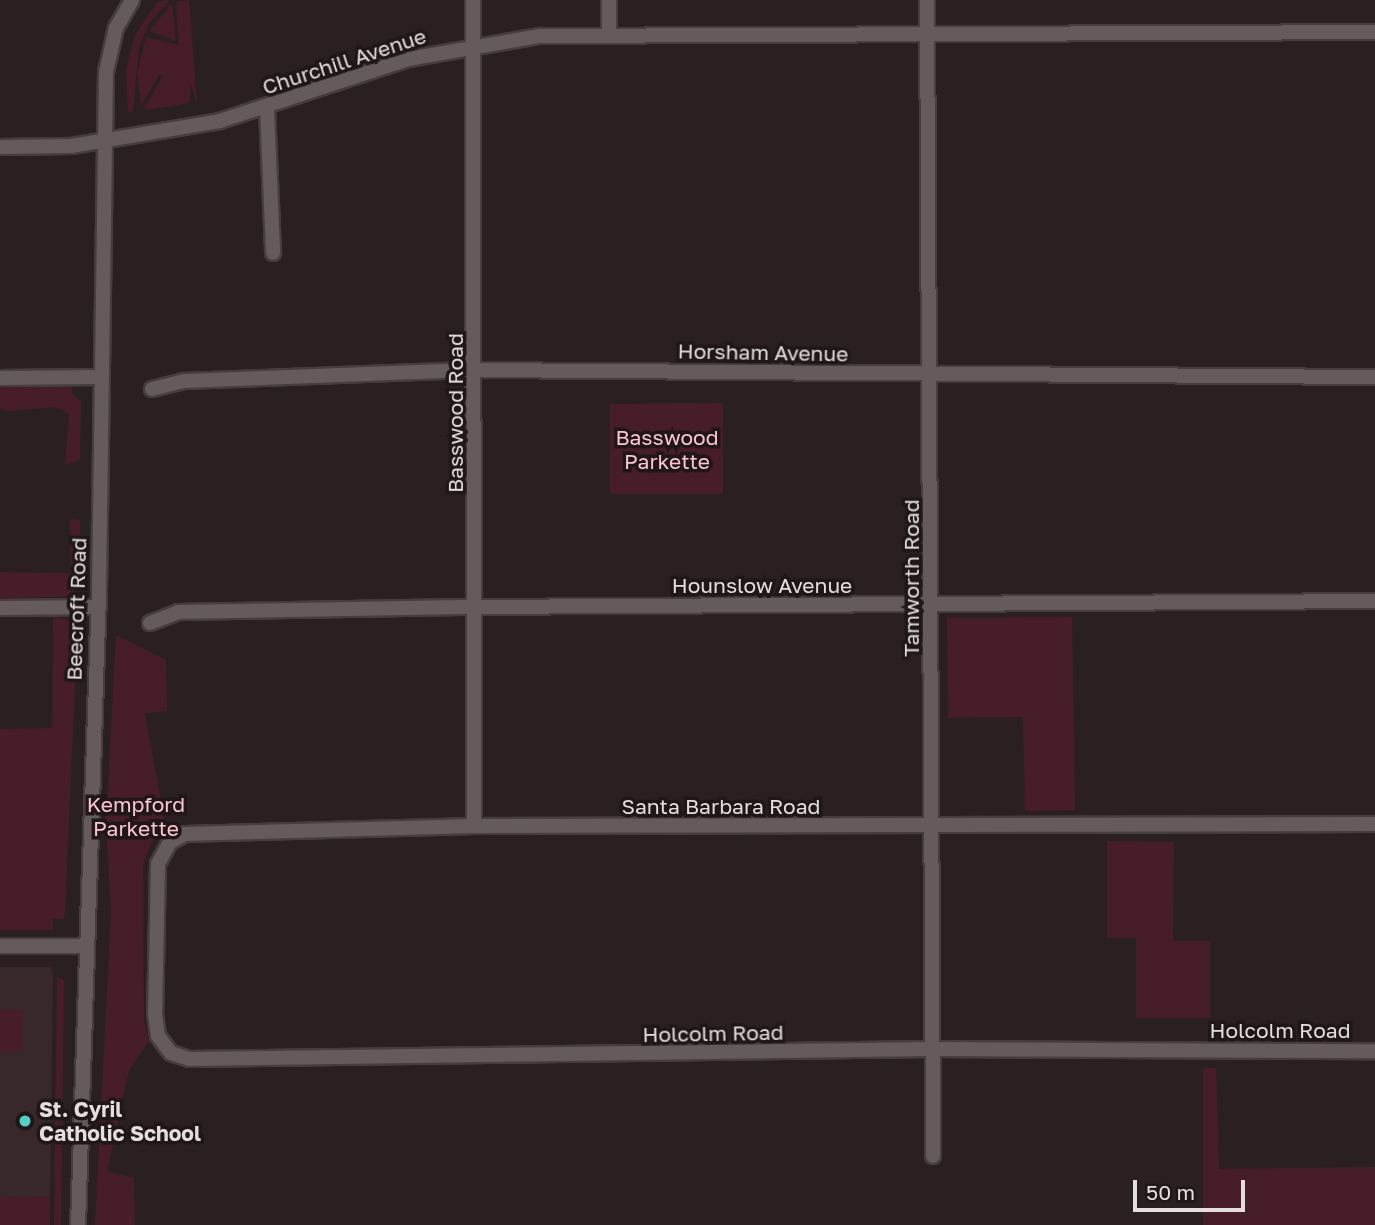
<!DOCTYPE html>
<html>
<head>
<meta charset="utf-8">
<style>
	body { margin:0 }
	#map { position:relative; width:1375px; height:1225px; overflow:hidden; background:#2a2022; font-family:"Golos Text",sans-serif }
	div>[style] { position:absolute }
	.built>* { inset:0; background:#38282a }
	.green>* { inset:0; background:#471e27 }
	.roads { filter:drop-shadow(2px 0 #453d3e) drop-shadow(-2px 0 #453d3e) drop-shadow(0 2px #453d3e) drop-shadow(0 -2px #453d3e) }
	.minor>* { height:14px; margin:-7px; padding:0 7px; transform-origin:7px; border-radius:7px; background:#665b5c }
	.dots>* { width:19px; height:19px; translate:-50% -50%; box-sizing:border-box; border:4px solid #201718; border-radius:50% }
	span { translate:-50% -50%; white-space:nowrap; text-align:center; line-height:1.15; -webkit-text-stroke:7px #201718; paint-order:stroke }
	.street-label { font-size:21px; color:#e5dedf }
	.park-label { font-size:21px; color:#fdc5cf }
	.poi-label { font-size:21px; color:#e5dedf; font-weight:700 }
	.left { translate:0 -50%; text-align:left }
	.scale { position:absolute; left:1133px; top:1180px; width:112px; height:32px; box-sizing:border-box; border:4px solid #e5dedf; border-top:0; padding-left:9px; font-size:21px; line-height:24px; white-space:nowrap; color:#e5dedf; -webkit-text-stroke:5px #201718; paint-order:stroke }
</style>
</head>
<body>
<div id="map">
	<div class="built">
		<div style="clip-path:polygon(0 967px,51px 967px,53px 973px,50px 1196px,0 1197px)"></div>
	</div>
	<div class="green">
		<div style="clip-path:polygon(170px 0,149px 24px,139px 47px,133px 111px,128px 113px,126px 70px,135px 35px,157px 2px)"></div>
		<div style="clip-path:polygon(189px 0,197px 105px,191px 83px,189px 103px,147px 110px,144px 108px,163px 76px,159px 75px,141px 106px,137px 73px,146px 37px,179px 45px,176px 2px)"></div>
		<div style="clip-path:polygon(172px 3px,176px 41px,149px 31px)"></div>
		<div style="clip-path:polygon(0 387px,72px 387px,72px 394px,81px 402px,80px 460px,65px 465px,69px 414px,56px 407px,7px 411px,0 408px)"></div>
		<div style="clip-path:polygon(723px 403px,723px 494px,610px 494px,610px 404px)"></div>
		<div style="clip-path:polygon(70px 519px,80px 520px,80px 580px,73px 596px,0 599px,0 572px,71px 573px)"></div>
		<div style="clip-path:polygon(53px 617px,71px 620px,77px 636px,65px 914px,64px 919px,53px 919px,53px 930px,0 930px,0 729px,52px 728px)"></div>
		<div style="clip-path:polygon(1072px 617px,1075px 810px,1025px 811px,1023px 717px,948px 718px,947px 618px)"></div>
		<div style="clip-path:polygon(116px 635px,166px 660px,167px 711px,145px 713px,166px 828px,152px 841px,143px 865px,144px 1020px,149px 1041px,129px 1070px,107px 1172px,134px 1178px,135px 1225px,95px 1225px,111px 912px,106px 823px)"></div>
		<div style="clip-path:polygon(1107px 841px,1174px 842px,1173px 941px,1210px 941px,1210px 1018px,1136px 1018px,1136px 938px,1107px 938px)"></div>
		<div style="clip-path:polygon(57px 977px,64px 980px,61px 1225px,54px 1225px)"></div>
		<div style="clip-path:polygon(0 1010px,23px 1010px,23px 1051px,0 1051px)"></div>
		<div style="clip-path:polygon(1203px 1068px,1216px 1068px,1219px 1169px,1375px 1167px,1375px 1225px,1203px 1225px)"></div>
		<div style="clip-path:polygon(50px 1196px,50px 1225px,0 1225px,0 1197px)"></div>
	</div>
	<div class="roads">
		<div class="minor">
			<div style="left:473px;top:0;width:826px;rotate:89.93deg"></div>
			<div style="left:609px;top:0;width:34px;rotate:90deg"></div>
			<div style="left:927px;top:0;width:1156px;rotate:89.7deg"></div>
			<div style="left:267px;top:108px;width:145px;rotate:87.6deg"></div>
			<div style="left:0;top:147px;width:71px;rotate:-0.8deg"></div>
			<div style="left:71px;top:146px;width:151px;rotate:-9.5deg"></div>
			<div style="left:220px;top:121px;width:199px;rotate:-18.2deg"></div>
			<div style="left:409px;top:59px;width:133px;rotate:-10deg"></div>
			<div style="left:540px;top:36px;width:835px;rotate:-0.27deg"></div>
			<div style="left:0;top:378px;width:102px;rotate:-0.6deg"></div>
			<div style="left:152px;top:389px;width:34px;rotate:-14deg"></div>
			<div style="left:185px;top:381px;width:291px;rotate:-2.2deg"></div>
			<div style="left:476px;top:370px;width:899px;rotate:0.45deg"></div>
			<div style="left:0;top:608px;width:99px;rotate:-0.6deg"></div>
			<div style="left:150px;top:623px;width:30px;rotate:-21deg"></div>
			<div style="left:178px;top:612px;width:298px;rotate:-1deg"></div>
			<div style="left:476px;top:607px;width:899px;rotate:-0.38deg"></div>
			<div style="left:1375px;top:824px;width:901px;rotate:179.87deg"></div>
			<div style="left:474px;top:826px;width:289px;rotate:178.4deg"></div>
			<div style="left:185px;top:834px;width:17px;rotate:152deg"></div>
			<div style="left:170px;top:842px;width:25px;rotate:119deg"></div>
			<div style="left:158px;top:864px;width:150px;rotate:91.1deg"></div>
			<div style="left:155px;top:1014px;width:22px;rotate:82deg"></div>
			<div style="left:158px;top:1036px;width:21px;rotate:53deg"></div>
			<div style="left:171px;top:1053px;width:19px;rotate:18deg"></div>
			<div style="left:189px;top:1059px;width:742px;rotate:-0.77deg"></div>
			<div style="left:931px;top:1049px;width:444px;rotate:0.3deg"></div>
			<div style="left:0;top:946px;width:86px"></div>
			<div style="left:78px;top:1225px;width:633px;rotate:-88.1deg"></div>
			<div style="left:99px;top:592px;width:520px;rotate:-89.23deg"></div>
			<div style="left:106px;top:72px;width:45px;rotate:-77.2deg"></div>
			<div style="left:116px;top:28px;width:32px;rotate:-60deg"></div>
		</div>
	</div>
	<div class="dots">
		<div style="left:25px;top:1121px;background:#56cec3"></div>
	</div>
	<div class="street-label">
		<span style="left:344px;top:61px;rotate:-18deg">Churchill Avenue</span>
		<span style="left:763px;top:352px;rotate:1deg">Horsham Avenue</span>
		<span style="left:455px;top:413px;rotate:-90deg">Basswood Road</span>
		<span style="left:911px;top:578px;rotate:-90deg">Tamworth Road</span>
		<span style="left:762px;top:585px">Hounslow Avenue</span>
		<span style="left:76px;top:609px;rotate:-88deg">Beecroft Road</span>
		<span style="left:721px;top:806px">Santa Barbara Road</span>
		<span style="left:1280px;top:1030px">Holcolm Road</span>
		<span style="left:713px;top:1033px;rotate:-1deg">Holcolm Road</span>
	</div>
	<div class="park-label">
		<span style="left:667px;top:449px">Basswood<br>Parkette</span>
		<span style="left:136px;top:816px">Kempford<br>Parkette</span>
	</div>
	<div class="poi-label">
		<span class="left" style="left:39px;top:1121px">St. Cyril<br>Catholic School</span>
	</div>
	<div class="scale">50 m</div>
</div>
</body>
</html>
